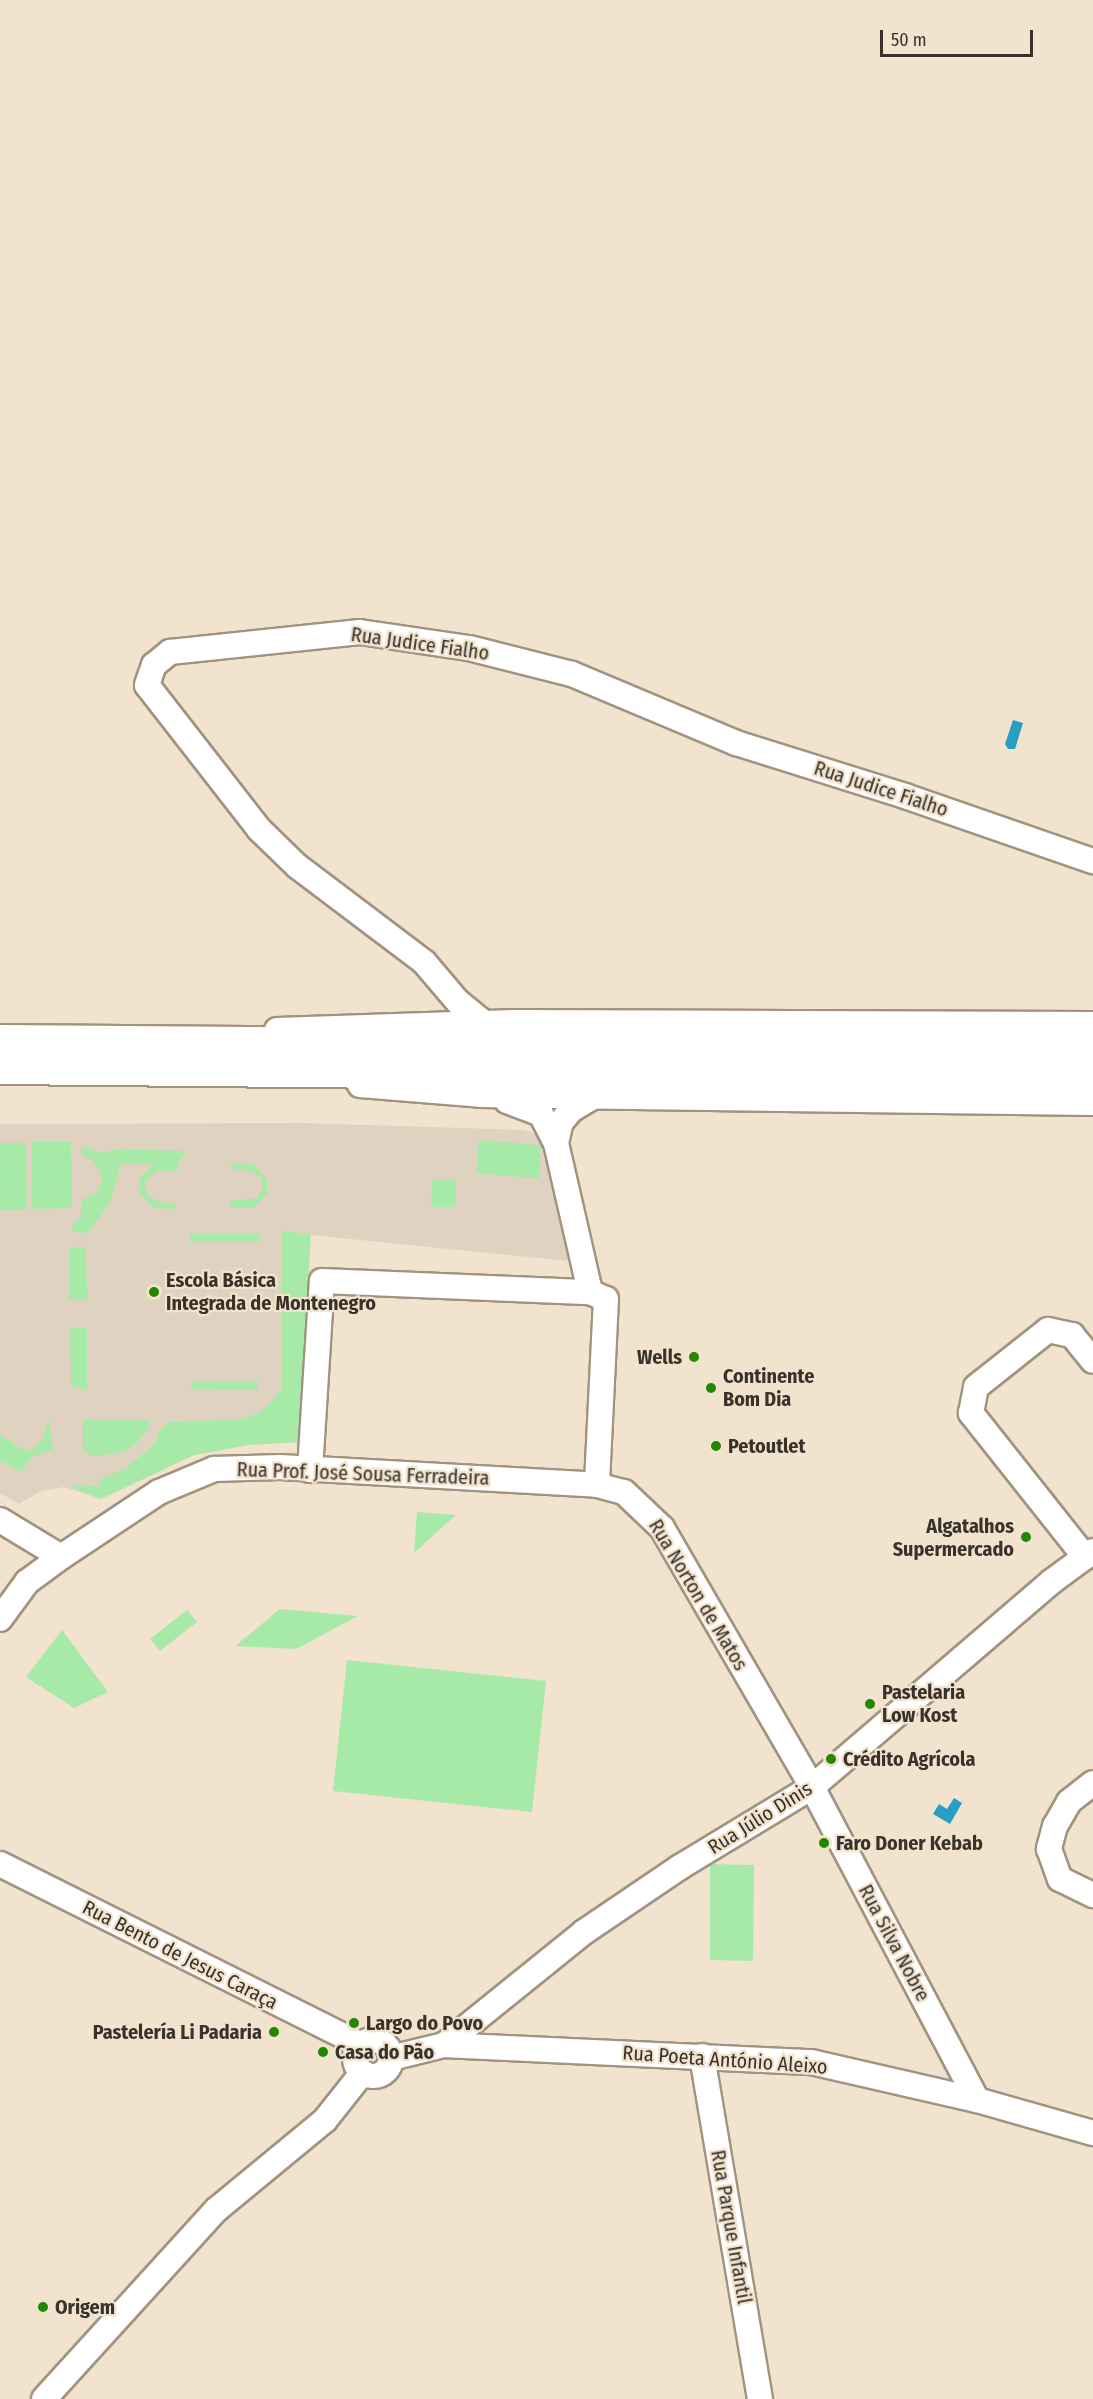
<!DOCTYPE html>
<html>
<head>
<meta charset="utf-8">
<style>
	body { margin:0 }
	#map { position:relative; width:1093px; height:2399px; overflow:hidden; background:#f2e3ce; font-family:"Fira Sans Condensed",sans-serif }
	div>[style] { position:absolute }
	.education>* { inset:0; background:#e0d2c0 }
	.green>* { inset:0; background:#a7eaa8 }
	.water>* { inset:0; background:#299ec4 }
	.roads { filter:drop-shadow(2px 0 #a29381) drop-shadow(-2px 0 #a29381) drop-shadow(0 2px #a29381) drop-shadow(0 -2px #a29381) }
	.street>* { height:24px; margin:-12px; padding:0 12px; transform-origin:12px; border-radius:12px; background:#fff }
	.street>.ring { margin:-12px; padding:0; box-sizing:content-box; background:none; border:24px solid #fff; border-radius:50% }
	.primary>* { height:33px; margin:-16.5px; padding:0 16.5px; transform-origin:16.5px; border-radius:16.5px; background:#fff }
	.dots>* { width:16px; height:16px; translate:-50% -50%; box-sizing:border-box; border:3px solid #f2e3ce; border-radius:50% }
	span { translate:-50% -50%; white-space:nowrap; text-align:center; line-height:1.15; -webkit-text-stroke:4.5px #f2e3ce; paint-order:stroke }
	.street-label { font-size:20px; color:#38322a }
	.poi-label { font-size:20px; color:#38322a; font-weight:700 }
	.left { translate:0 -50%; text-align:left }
	.right { translate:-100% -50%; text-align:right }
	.scale { position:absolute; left:880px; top:30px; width:153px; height:27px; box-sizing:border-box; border:3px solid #38322a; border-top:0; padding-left:8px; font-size:18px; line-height:21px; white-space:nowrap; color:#38322a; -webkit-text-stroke:4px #f2e3ce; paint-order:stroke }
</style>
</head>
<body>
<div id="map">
	<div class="education">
		<div style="clip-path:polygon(302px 1123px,523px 1130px,546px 1136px,568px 1261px,311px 1235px,298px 1442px,247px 1445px,194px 1455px,101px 1499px,64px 1487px,41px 1491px,19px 1504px,0 1493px,0 1124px)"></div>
	</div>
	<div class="green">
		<div style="clip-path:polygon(479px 1140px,541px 1145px,539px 1179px,476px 1173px)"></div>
		<div style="clip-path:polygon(31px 1142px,71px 1142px,72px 1208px,32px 1209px)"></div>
		<div style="clip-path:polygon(0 1143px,26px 1143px,27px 1210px,0 1210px)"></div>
		<div style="clip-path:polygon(81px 1146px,101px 1153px,117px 1149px,187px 1151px,177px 1164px,177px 1171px,156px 1171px,144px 1184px,147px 1196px,164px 1203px,175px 1203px,176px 1209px,154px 1208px,139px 1193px,140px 1178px,153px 1164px,121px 1164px,111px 1199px,100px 1217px,88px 1233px,72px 1232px,73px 1223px,80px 1219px,82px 1200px,96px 1193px,101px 1183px,101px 1174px,92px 1159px,81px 1156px)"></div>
		<div style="clip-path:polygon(231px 1163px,253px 1164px,267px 1179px,267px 1194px,253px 1208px,230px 1208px,230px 1201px,257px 1198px,263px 1188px,260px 1176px,243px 1169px,231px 1169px)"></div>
		<div style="clip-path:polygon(432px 1179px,456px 1180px,455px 1207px,431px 1207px)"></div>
		<div style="clip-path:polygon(281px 1231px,311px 1234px,298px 1442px,249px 1445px,194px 1455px,101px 1499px,73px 1488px,75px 1484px,98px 1487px,101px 1479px,126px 1468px,155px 1444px,159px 1430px,170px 1422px,242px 1419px,258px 1413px,273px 1400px,282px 1387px)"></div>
		<div style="clip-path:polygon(190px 1233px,260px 1233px,260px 1241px,190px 1241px)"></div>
		<div style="clip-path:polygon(85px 1247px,88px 1300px,69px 1300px,69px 1248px)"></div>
		<div style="clip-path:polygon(70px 1328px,87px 1328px,87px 1390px,71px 1386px)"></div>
		<div style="clip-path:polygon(191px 1381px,258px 1381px,258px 1390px,191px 1389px)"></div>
		<div style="clip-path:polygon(49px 1418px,53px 1449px,31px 1458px,21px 1472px,0 1461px,0 1434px,21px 1449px,32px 1449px,42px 1440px)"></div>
		<div style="clip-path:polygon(150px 1419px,149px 1428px,135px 1445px,122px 1452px,93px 1457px,83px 1449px,83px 1420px)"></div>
		<div style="clip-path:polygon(417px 1512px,456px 1515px,414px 1553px)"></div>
		<div style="clip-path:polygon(280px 1609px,358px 1616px,296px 1649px,235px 1646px)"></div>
		<div style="clip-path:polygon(187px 1610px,197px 1622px,160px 1651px,150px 1639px)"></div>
		<div style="clip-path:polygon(62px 1630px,108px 1692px,74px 1708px,26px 1677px)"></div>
		<div style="clip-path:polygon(347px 1660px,546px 1681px,532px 1812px,333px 1791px)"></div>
		<div style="clip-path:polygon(710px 1864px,754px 1865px,753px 1961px,710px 1960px)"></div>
	</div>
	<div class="water">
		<div style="clip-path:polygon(1013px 720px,1023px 723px,1015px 749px,1008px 749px,1005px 744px)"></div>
		<div style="clip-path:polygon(954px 1798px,962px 1803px,950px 1824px,933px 1814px,939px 1804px,947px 1809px)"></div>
	</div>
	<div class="roads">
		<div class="street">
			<div style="left:483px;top:1022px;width:32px;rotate:-141deg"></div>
			<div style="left:458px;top:1002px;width:52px;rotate:-130.4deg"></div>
			<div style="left:424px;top:962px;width:159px;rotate:-142.9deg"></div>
			<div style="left:297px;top:866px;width:53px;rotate:-135.8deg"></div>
			<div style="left:259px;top:829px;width:182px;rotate:-127.9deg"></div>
			<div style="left:147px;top:685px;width:21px;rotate:-71deg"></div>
			<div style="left:154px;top:665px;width:21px;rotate:-39deg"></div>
			<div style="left:170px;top:652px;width:191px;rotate:-6deg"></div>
			<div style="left:360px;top:632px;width:110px;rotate:8.4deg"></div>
			<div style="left:469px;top:648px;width:106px;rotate:14.2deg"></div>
			<div style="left:572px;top:674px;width:178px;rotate:22.8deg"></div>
			<div style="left:736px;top:743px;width:177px;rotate:17.4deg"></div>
			<div style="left:905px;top:796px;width:199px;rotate:19.1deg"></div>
			<div style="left:277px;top:1030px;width:238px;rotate:-1.9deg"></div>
			<div style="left:515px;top:1022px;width:578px;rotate:0.2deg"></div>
			<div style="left:360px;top:1085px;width:121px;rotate:4.7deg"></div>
			<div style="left:481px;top:1095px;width:612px;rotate:0.75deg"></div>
			<div style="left:507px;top:1101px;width:36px;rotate:21deg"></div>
			<div style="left:541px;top:1114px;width:33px;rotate:63deg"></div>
			<div style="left:556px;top:1143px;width:153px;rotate:77.1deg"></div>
			<div style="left:590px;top:1292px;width:17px;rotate:24deg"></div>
			<div style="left:606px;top:1299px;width:186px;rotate:92.8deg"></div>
			<div style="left:556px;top:1143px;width:22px;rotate:-77deg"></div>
			<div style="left:561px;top:1122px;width:16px;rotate:-50deg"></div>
			<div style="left:571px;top:1110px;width:27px;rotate:-31deg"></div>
			<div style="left:310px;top:1470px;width:189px;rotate:-86.4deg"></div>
			<div style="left:322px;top:1281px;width:268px;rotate:2.4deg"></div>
			<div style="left:0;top:1520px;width:71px;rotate:31.2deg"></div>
			<div style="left:1085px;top:1557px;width:184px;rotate:-128.4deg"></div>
			<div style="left:971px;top:1413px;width:26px;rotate:-79deg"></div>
			<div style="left:976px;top:1387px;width:92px;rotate:-38.4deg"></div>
			<div style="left:1048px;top:1330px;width:25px;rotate:12deg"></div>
			<div style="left:1072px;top:1335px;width:33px;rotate:51deg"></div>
			<div style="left:0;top:1619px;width:46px;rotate:-53.9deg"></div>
			<div style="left:27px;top:1582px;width:42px;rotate:-36.3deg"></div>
			<div style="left:61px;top:1557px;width:118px;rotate:-33.6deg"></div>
			<div style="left:159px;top:1492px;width:60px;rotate:-22.7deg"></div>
			<div style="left:214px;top:1469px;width:66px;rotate:-1.7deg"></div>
			<div style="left:280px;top:1467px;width:318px;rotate:3.2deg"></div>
			<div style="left:597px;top:1485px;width:28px;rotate:15deg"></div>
			<div style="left:624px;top:1492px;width:52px;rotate:43.5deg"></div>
			<div style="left:662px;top:1528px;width:299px;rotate:59.9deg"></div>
			<div style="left:812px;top:1787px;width:354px;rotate:62.2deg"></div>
			<div style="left:1093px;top:1783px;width:31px;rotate:142deg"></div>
			<div style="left:1069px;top:1802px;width:28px;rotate:120deg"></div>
			<div style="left:1055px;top:1826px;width:24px;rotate:105deg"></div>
			<div style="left:1049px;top:1849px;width:32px;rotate:70deg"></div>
			<div style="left:1060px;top:1879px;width:37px;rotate:26deg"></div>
			<div style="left:0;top:1864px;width:404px;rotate:26.6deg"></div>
			<div class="ring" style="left:355px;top:2040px;width:12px;height:12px"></div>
			<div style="left:444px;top:2045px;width:180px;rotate:-38.9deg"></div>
			<div style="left:584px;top:1932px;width:116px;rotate:-34.1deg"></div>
			<div style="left:680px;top:1867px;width:154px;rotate:-31.2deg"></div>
			<div style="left:812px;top:1787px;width:315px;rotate:-40.6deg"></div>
			<div style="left:1051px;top:1582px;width:52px;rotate:-36.4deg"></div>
			<div style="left:702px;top:2056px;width:348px;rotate:80.4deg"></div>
			<div style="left:391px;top:2058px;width:55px;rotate:-13.8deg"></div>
			<div style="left:444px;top:2045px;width:367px;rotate:2.7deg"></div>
			<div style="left:811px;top:2062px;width:170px;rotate:12.9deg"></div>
			<div style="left:977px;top:2100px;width:121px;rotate:15.9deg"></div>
			<div style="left:44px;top:2399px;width:256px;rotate:-47.7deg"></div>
			<div style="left:216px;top:2210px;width:141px;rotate:-39.5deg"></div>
			<div style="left:325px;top:2120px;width:61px;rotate:-51.6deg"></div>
		</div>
		<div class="primary">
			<div style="left:0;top:1041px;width:1093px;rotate:0.47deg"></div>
			<div style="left:0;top:1067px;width:1093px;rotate:0.58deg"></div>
		</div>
	</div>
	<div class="dots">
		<div style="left:154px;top:1292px;background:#218800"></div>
		<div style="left:694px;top:1357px;background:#218800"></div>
		<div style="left:711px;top:1388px;background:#218800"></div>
		<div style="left:716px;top:1446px;background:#218800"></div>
		<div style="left:1026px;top:1537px;background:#218800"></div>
		<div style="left:870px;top:1704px;background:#218800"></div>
		<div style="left:831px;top:1759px;background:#218800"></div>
		<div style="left:824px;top:1843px;background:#218800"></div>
		<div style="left:354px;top:2023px;background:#218800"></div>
		<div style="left:274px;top:2032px;background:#218800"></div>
		<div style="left:323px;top:2052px;background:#218800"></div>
		<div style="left:43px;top:2307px;background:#218800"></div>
	</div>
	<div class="street-label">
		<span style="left:420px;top:644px;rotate:8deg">Rua Judice Fialho</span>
		<span style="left:881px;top:789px;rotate:18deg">Rua Judice Fialho</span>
		<span style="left:363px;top:1474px;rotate:2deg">Rua Prof. José Sousa Ferradeira</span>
		<span style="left:698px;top:1595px;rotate:59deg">Rua Norton de Matos</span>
		<span style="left:760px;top:1818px;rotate:-32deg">Rua Júlio Dinis</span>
		<span style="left:894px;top:1943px;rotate:62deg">Rua Silva Nobre</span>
		<span style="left:180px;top:1955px;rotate:27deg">Rua Bento de Jesus Caraça</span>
		<span style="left:725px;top:2060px;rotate:4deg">Rua Poeta António Aleixo</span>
		<span style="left:731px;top:2227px;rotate:80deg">Rua Parque Infantil</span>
	</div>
	<div class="poi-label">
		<span class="left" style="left:166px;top:1292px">Escola Básica<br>Integrada de Montenegro</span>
		<span class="right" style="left:682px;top:1357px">Wells</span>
		<span class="left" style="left:723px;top:1388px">Continente<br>Bom Dia</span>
		<span class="left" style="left:728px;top:1446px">Petoutlet</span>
		<span class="right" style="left:1014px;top:1538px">Algatalhos<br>Supermercado</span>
		<span class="left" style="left:882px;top:1704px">Pastelaria<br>Low Kost</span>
		<span class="left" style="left:843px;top:1759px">Crédito Agrícola</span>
		<span class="left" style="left:836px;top:1843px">Faro Doner Kebab</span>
		<span class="left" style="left:366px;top:2023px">Largo do Povo</span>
		<span class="right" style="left:262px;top:2032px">Pastelería Li Padaria</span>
		<span class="left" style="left:335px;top:2052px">Casa do Pão</span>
		<span class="left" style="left:55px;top:2307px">Origem</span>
	</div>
	<div class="scale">50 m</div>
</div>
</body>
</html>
